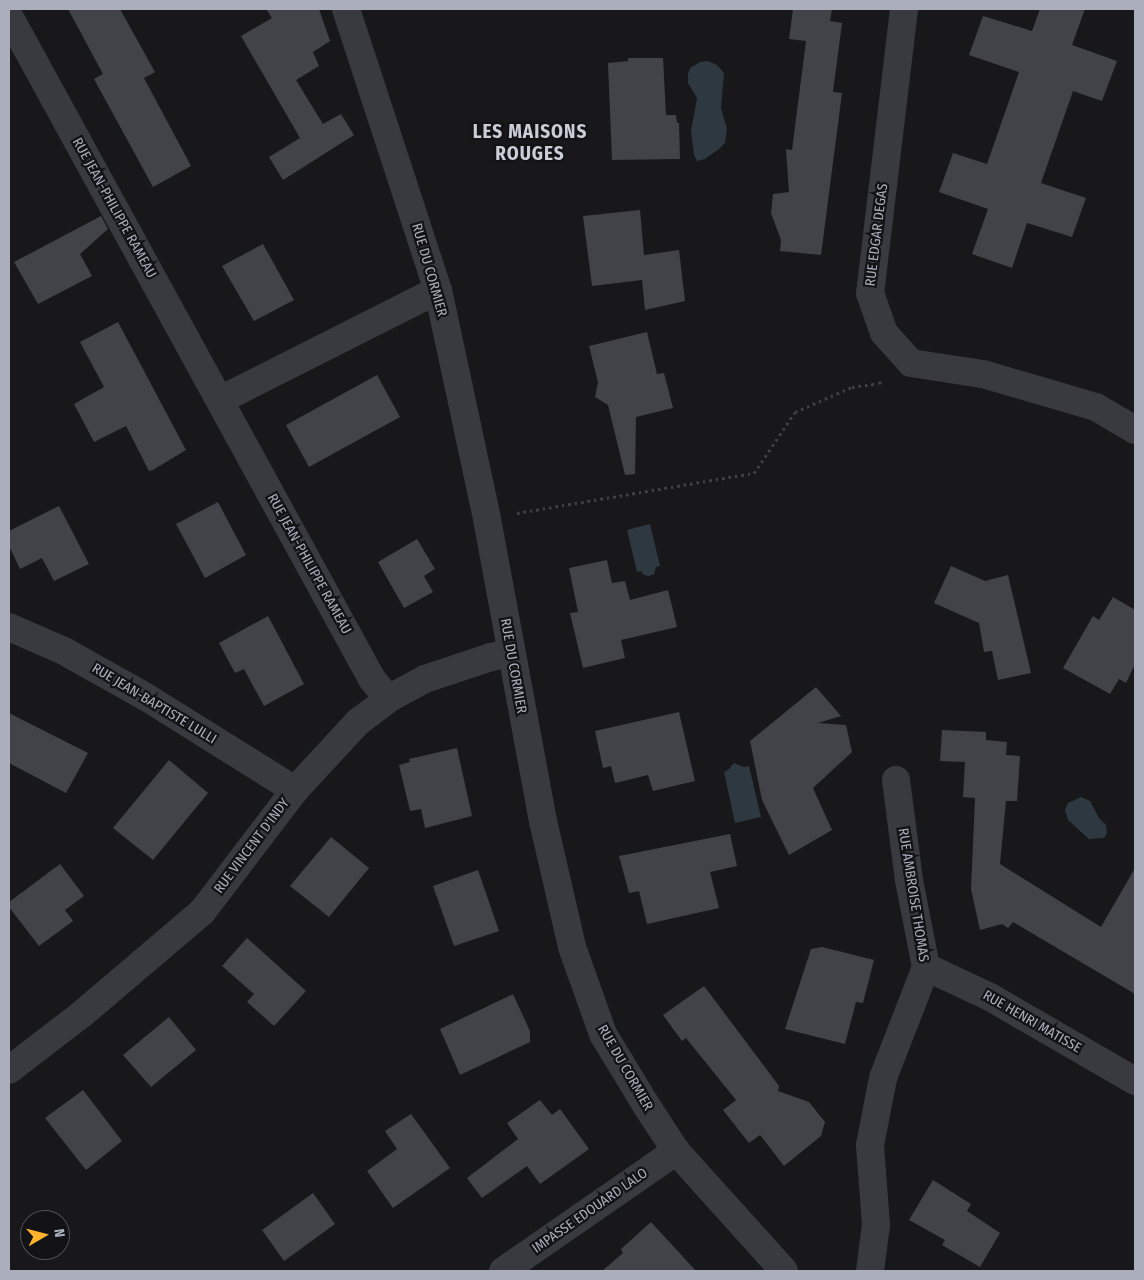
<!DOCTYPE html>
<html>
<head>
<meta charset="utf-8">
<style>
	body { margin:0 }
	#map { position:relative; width:1144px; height:1280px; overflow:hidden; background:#18181b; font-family:"Fira Sans Condensed",sans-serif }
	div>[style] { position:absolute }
	.water>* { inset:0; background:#2d3840 }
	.building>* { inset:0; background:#424348 }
	.path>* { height:3px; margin-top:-1.5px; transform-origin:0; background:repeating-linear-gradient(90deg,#3f4147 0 2.5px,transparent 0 6.5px) }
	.street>* { height:28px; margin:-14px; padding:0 14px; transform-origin:14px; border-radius:14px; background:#393a40 }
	span { translate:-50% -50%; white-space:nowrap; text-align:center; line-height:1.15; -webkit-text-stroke:4.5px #131316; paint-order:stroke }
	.street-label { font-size:14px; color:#aaafbb }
	.district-label { font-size:19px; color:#cbced7; font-weight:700; letter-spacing:1px }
	.frame { position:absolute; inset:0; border:10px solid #aaafbb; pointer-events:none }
	.north { position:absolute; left:20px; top:1210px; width:50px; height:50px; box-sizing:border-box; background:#131316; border:1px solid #4f5158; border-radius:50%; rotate:82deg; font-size:14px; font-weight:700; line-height:20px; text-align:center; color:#aaafbb }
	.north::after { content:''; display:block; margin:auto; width:18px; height:22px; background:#ffb32c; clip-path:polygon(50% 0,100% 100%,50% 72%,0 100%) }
</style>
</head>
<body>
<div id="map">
	<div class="water">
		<div style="clip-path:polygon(708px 61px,717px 65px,724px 73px,721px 108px,727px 129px,725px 143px,719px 149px,705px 159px,697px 161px,694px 155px,691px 131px,697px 98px,688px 83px,688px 74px,690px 68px,700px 62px)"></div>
		<div style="clip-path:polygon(650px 524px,660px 566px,656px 567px,654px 574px,649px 576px,644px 575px,641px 571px,637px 572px,627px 530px)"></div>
		<div style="clip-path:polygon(734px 763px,744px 767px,749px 766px,761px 817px,735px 823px,724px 772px,728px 770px)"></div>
		<div style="clip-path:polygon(1081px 797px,1090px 801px,1099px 818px,1106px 825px,1107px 833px,1104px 838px,1089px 839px,1068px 820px,1065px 810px,1068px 803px)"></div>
	</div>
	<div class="building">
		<div style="clip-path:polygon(68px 9px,120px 9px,155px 72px,144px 78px,191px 166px,153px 187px,94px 79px,103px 74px)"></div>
		<div style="clip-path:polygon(266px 9px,319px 9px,330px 41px,313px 52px,319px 66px,296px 80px,323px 124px,341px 114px,354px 135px,283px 180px,269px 157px,300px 138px,241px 36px,272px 18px)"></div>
		<div style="clip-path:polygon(793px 9px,832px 9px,830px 21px,842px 23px,833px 92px,842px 93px,821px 255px,780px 251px,781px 240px,771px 213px,773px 194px,789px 192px,786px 149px,792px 150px,806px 41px,789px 39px)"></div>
		<div style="clip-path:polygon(1040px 9px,1085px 9px,1072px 45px,1117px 61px,1102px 101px,1073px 91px,1041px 183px,1086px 198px,1072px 237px,1027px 223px,1012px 268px,972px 254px,988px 209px,939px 192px,953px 153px,987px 164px,1019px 72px,969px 55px,983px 16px,1032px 31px)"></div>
		<div style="clip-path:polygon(628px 58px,663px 58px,666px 115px,676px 115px,677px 123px,679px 123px,680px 159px,612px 160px,608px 63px,628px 61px)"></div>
		<div style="clip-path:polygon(640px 210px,644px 255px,679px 250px,685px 301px,645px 310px,642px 280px,592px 286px,583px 216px)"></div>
		<div style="clip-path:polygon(101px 216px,108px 229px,80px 254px,92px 276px,38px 304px,14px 262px)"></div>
		<div style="clip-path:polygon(263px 244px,294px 300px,254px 321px,222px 266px)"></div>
		<div style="clip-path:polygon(118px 322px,186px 450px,153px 470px,149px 471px,126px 426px,94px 442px,74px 404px,104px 387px,80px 342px)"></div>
		<div style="clip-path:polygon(647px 332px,657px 374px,664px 373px,673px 408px,636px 417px,635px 474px,625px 475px,608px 405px,595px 397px,598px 382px,589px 346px)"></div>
		<div style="clip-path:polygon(377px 375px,400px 417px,309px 467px,286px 425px)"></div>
		<div style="clip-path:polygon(218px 502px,246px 555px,205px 578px,176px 524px)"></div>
		<div style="clip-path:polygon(59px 506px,89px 564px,54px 581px,42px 558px,20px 569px,9px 546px,9px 531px)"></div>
		<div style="clip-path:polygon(417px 539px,435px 569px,424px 576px,433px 592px,404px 608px,378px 562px)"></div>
		<div style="clip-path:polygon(607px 560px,612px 583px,625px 581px,630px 600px,668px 590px,677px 627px,621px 640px,625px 658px,583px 668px,570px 613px,578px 612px,569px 568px)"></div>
		<div style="clip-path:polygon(951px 566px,985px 581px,1008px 575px,1031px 673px,998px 680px,992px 651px,984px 652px,979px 623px,934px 603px)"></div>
		<div style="clip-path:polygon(1113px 597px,1135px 610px,1135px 664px,1126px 683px,1119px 679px,1110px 694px,1063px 668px,1093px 616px,1099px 620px)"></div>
		<div style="clip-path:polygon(268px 616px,304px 684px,264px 706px,244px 669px,235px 673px,219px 643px)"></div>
		<div style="clip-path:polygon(816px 687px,841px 716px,818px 723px,846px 725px,852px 752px,813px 788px,832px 830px,789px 855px,762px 800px,750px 741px)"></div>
		<div style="clip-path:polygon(679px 712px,695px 781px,653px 791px,648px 775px,615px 783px,611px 766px,603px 768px,595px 731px)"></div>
		<div style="clip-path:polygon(9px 713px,88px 753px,66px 793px,9px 763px)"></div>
		<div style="clip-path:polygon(942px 730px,986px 732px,986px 740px,1007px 742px,1006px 755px,1020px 756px,1017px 801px,1006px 801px,1000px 864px,1101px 927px,1135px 868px,1135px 994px,1013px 922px,1008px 928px,1002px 924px,980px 930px,971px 889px,975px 798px,963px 797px,965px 762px,940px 761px)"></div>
		<div style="clip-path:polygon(457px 748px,472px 816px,425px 828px,421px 809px,410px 811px,399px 765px,410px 762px,409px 759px)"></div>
		<div style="clip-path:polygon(169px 760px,208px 793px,153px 860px,113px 828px)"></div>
		<div style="clip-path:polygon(730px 834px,737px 866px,710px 872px,719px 908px,647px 924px,639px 891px,629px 893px,619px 856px)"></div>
		<div style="clip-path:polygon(331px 837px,369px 868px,329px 917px,290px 886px)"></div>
		<div style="clip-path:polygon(60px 864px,84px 896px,65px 910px,73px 921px,39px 946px,9px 907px,9px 902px)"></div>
		<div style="clip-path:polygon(478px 870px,499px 931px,454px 946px,433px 886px)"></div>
		<div style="clip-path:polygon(247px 938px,306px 991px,274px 1026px,247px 1002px,254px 994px,222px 966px)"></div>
		<div style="clip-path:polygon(822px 947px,874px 960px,863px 1003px,856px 1002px,845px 1044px,785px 1029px,811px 949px)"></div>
		<div style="clip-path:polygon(704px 986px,779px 1086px,778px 1091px,809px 1102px,825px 1122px,821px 1136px,784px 1166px,760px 1135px,749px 1143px,723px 1110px,736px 1100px,686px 1038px,682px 1041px,663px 1015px)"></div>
		<div style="clip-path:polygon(513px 994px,530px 1031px,530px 1042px,460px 1075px,440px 1029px)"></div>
		<div style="clip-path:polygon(169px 1017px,196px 1050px,151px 1087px,123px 1055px)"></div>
		<div style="clip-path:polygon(83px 1090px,122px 1141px,86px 1170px,45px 1118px)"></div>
		<div style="clip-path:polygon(540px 1100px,552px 1115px,560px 1109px,589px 1149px,540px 1184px,527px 1166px,482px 1198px,467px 1178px,518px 1139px,507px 1123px)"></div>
		<div style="clip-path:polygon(411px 1114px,450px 1168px,393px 1208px,367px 1171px,397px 1149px,385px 1131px)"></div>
		<div style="clip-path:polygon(933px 1180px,971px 1204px,967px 1211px,1000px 1233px,980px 1267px,942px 1245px,945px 1240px,909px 1220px)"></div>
		<div style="clip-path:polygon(313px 1193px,335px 1224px,284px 1261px,262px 1230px)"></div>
		<div style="clip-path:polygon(651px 1222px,696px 1271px,602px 1271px,623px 1253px,621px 1249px)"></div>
	</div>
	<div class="path">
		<div style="left:517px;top:513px;width:240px;rotate:-9.6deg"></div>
		<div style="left:754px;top:473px;width:73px;rotate:-56.1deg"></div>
		<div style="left:795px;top:412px;width:62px;rotate:-23.7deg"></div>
		<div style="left:852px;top:387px;width:27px;rotate:-8deg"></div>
		<div style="left:879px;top:383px;width:6px;rotate:-31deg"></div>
	</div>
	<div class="street">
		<div style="left:346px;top:9px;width:296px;rotate:71.9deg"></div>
		<div style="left:438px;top:290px;width:234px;rotate:77.9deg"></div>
		<div style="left:487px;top:519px;width:307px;rotate:79.5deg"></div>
		<div style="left:543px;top:821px;width:129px;rotate:77deg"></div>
		<div style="left:572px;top:947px;width:92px;rotate:70.4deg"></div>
		<div style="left:603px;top:1034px;width:83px;rotate:58.8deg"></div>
		<div style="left:646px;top:1105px;width:55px;rotate:56.9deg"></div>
		<div style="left:676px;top:1151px;width:161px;rotate:48deg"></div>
		<div style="left:904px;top:9px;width:286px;rotate:96.8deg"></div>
		<div style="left:870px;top:293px;width:42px;rotate:70.7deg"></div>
		<div style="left:884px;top:333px;width:40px;rotate:48deg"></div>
		<div style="left:911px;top:363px;width:73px;rotate:8.7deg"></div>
		<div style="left:983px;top:374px;width:118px;rotate:16.3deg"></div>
		<div style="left:1096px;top:407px;width:45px;rotate:30.5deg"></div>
		<div style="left:9px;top:16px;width:756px;rotate:61.3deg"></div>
		<div style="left:372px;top:679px;width:26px;rotate:51deg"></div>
		<div style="left:220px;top:400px;width:244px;rotate:-26.8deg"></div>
		<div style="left:9px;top:627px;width:60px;rotate:23.6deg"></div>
		<div style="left:64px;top:651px;width:94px;rotate:29.3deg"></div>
		<div style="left:146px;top:697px;width:176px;rotate:32deg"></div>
		<div style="left:926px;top:967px;width:71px;rotate:25.1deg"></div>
		<div style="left:990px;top:997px;width:168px;rotate:30.1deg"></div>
		<div style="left:9px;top:1070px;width:92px;rotate:-37.5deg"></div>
		<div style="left:82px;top:1014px;width:157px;rotate:-40.4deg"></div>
		<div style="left:202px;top:912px;width:153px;rotate:-52.7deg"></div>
		<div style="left:295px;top:790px;width:93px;rotate:-47.2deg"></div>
		<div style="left:358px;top:722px;width:38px;rotate:-37deg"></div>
		<div style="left:388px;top:699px;width:42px;rotate:-28.4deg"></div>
		<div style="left:425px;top:679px;width:70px;rotate:-18.4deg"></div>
		<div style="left:491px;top:657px;width:20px;rotate:-11deg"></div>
		<div style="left:503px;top:1271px;width:211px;rotate:-34.7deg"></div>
		<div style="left:870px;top:1271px;width:46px;rotate:-82.6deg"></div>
		<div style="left:876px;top:1225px;width:80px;rotate:-94.3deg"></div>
		<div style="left:870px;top:1145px;width:68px;rotate:-79deg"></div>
		<div style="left:883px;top:1078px;width:119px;rotate:-68.8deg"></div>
		<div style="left:926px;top:967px;width:89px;rotate:-101.1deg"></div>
		<div style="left:909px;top:880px;width:101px;rotate:-97.4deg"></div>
	</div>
	<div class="street-label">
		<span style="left:114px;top:208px;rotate:61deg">RUE JEAN-PHILIPPE RAMEAU</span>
		<span style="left:877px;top:235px;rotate:-83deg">RUE EDGAR DEGAS</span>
		<span style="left:429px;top:270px;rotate:74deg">RUE DU CORMIER</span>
		<span style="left:309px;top:564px;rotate:61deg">RUE JEAN-PHILIPPE RAMEAU</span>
		<span style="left:513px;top:666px;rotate:80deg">RUE DU CORMIER</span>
		<span style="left:154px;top:704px;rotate:31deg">RUE JEAN-BAPTISTE LULLI</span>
		<span style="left:252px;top:846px;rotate:-53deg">RUE VINCENT D'INDY</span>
		<span style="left:913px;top:895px;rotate:81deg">RUE AMBROISE THOMAS</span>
		<span style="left:1032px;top:1022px;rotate:30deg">RUE HENRI MATISSE</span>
		<span style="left:625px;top:1068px;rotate:60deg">RUE DU CORMIER</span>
		<span style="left:590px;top:1211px;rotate:-35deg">IMPASSE EDOUARD LALO</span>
	</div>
	<div class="district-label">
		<span style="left:530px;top:143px">LES MAISONS<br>ROUGES</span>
	</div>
	<div class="frame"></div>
	<div class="north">N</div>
</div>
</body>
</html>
